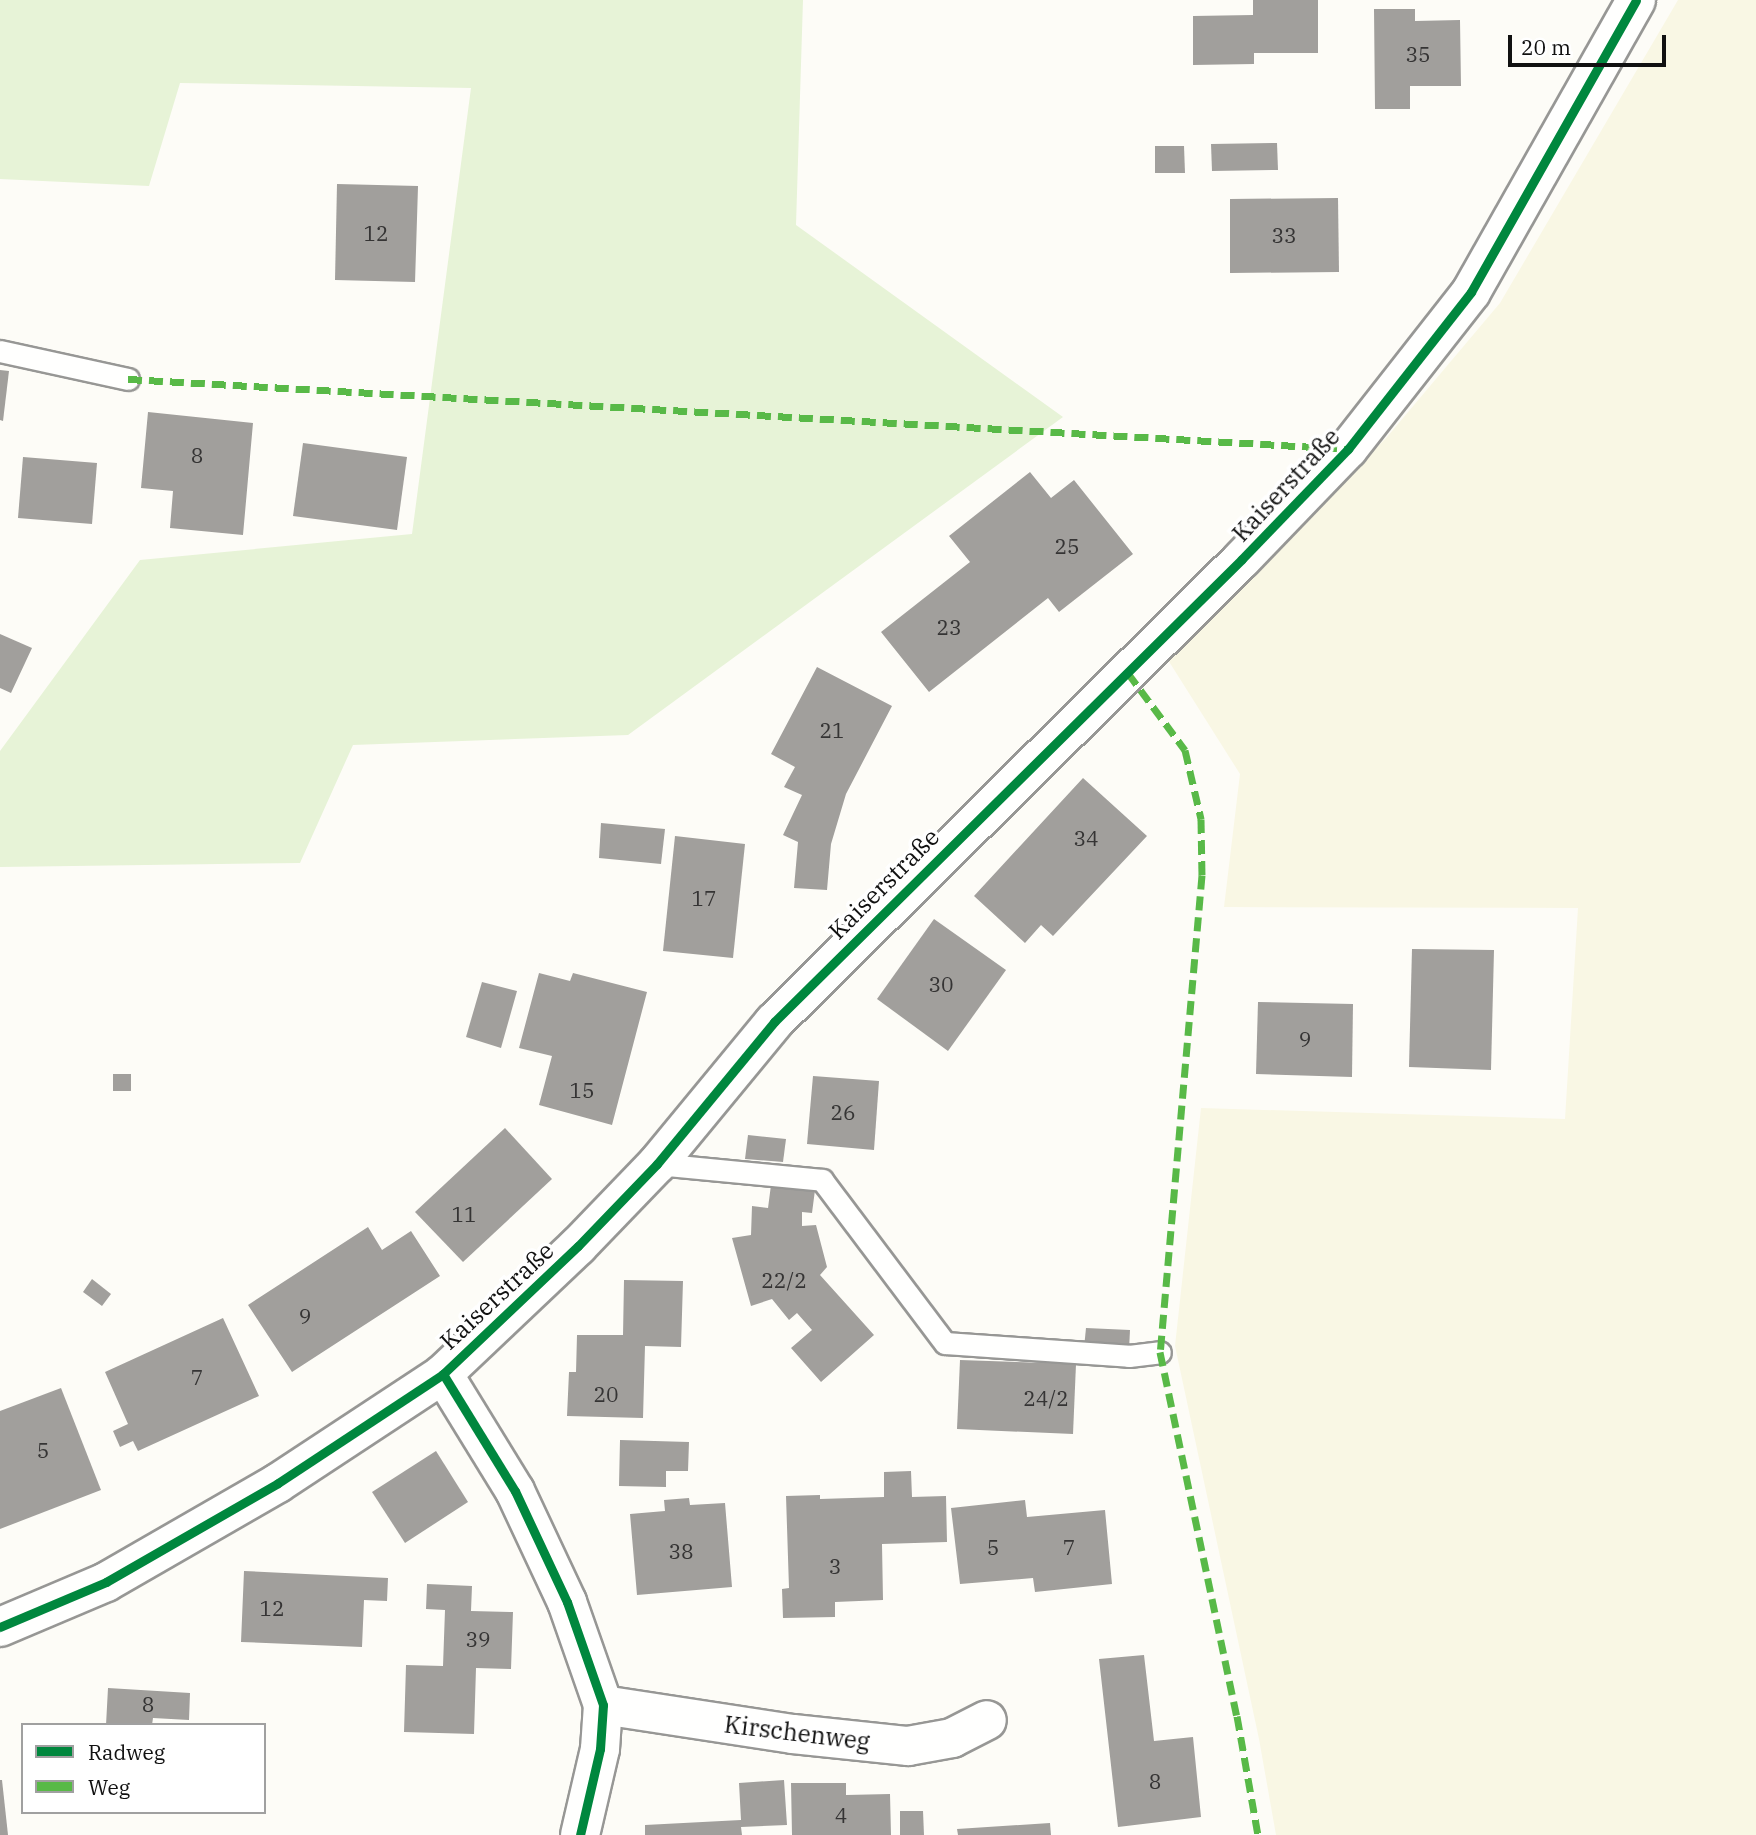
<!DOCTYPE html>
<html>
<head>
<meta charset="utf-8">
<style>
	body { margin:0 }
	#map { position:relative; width:1756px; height:1835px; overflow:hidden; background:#fdfcf7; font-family:"IBM Plex Serif",serif }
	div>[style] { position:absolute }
	.farmland>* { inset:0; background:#f9f7e4 }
	.green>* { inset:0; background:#e7f3d7 }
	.building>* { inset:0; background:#a19f9c }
	.roads { filter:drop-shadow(2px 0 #979795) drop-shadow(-2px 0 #979795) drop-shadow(0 2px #979795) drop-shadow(0 -2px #979795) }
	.service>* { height:21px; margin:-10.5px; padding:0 10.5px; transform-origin:10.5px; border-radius:10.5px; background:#fffffe }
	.minor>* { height:38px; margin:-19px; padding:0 19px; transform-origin:19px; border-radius:19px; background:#fffffe }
	.quiet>* { height:7px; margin-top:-3.5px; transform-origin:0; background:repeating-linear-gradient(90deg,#58b947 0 14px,transparent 0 21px) }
	.cycleway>* { height:9px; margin:-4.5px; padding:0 4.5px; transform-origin:4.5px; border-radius:4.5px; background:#00873e }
	span { translate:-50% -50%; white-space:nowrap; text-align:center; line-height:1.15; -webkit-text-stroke:7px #fff; paint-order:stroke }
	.number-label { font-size:21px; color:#353434 }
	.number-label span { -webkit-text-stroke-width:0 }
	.street-label { font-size:24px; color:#111 }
	.legend { position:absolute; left:21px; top:1723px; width:245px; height:91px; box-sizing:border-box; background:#fff; border:2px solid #a0a0a0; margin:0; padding:9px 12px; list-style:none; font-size:21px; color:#111 }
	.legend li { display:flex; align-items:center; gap:14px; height:35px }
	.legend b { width:35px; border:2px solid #a0a0a0 }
	.scale { position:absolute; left:1508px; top:35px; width:158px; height:32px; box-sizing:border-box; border:4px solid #111; border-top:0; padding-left:9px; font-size:21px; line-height:24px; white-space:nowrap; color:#111; -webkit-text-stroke:5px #fff; paint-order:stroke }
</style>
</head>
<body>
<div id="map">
	<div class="farmland">
		<div style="clip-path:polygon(1678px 0,1756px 0,1756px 1835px,1276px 1835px,1259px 1739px,1175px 1346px,1201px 1108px,1565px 1119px,1578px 908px,1224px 907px,1240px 774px,1168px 660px,1387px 437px,1500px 303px)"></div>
	</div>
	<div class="green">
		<div style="clip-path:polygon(0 0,803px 0,796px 225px,1063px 417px,628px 735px,353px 745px,300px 863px,0 867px,0 751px,140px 560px,412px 534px,471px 88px,180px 83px,149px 186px,0 179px)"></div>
	</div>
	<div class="building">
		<div style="clip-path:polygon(1253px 0,1318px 0,1318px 53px,1254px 53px,1254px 64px,1193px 65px,1193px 16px,1253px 15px)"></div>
		<div style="clip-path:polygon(1374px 9px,1415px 9px,1415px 21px,1460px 20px,1461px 86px,1410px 86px,1410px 109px,1375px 109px)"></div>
		<div style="clip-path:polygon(1277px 143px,1278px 170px,1212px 171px,1211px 144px)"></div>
		<div style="clip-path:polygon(1155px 146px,1184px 146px,1185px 173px,1155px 173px)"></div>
		<div style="clip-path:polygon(337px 184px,418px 186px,415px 282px,335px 280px)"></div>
		<div style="clip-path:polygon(1338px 198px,1339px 272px,1230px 273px,1230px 199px)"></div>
		<div style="clip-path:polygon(0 370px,9px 371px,3px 421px,0 420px)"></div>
		<div style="clip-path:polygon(148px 412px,253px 423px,243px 535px,170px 528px,173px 491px,141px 488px)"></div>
		<div style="clip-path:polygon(303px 443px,407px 457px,397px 530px,293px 516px)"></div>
		<div style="clip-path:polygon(23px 457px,97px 463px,92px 524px,18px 518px)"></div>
		<div style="clip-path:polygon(1030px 472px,1051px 498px,1074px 480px,1133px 554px,1059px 612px,1048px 598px,929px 692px,881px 632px,970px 562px,949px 536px)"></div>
		<div style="clip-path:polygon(0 634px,32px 648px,11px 693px,0 688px)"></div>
		<div style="clip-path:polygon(817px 667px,892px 706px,846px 794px,831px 844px,827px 890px,794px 888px,798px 842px,783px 835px,802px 795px,784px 787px,795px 767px,771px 754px)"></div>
		<div style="clip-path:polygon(1083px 778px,1147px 836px,1053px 936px,1041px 925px,1025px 943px,974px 896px)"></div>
		<div style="clip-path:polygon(601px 823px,665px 829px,661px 864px,599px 858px)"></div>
		<div style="clip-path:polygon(675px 836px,745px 844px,733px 958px,663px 951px)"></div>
		<div style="clip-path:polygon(934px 919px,1006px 970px,948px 1051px,877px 999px)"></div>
		<div style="clip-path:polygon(1412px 949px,1494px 950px,1491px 1070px,1409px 1067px)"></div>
		<div style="clip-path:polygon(539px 973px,570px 981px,573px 973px,647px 992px,612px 1125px,539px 1105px,552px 1056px,519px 1048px)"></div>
		<div style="clip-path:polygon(482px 982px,517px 991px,501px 1048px,466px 1037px)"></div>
		<div style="clip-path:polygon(1258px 1002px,1353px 1004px,1352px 1077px,1256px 1074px)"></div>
		<div style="clip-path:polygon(113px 1074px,131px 1074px,131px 1091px,113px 1091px)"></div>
		<div style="clip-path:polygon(813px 1076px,879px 1081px,874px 1150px,807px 1144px)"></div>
		<div style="clip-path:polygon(505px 1128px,552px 1179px,463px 1262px,415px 1212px)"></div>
		<div style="clip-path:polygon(748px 1135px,786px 1139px,783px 1162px,745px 1159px)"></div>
		<div style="clip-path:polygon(771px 1185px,815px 1190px,812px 1213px,802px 1212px,802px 1226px,816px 1225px,827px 1267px,820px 1275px,874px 1335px,821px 1382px,791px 1348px,812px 1330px,797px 1313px,789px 1320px,772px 1299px,751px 1306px,732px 1238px,751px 1235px,752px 1206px,768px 1208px)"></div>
		<div style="clip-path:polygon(368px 1227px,382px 1250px,411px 1231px,440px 1276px,292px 1372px,248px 1305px)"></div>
		<div style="clip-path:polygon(92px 1279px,111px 1294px,102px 1306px,83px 1292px)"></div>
		<div style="clip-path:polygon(624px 1280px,683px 1281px,681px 1347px,645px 1346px,643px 1418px,567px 1416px,569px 1372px,576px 1372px,577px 1335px,623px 1335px)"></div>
		<div style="clip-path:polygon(223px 1318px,259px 1396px,138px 1451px,133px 1441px,120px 1447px,113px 1431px,128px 1424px,105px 1372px)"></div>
		<div style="clip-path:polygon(1086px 1328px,1130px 1330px,1129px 1350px,1084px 1348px)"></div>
		<div style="clip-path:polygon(960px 1360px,1076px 1364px,1073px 1434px,957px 1429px)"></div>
		<div style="clip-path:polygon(61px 1388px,101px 1490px,0 1529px,0 1411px)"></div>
		<div style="clip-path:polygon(620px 1440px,689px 1442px,688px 1471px,666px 1471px,666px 1487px,619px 1486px)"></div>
		<div style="clip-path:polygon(436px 1451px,468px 1502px,405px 1543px,372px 1492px)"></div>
		<div style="clip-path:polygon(911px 1471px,912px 1497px,946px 1496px,947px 1542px,882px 1544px,883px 1600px,835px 1602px,835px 1617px,783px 1618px,782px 1589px,789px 1588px,786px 1496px,820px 1495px,820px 1499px,884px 1497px,884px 1472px)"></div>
		<div style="clip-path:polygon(689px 1498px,690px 1505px,725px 1503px,732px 1587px,637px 1595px,630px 1514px,665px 1511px,664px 1500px)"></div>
		<div style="clip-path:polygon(1025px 1500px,1027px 1517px,1105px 1510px,1112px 1584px,1035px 1592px,1033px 1578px,960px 1584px,951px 1508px)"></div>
		<div style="clip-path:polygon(244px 1571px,388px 1578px,387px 1601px,364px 1600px,362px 1647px,241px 1642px)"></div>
		<div style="clip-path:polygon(427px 1584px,472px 1586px,471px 1611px,513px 1612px,511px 1669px,476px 1668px,474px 1734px,404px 1732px,406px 1665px,443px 1666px,445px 1610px,426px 1609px)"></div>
		<div style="clip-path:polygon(1144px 1655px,1154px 1741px,1193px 1737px,1201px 1817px,1118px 1827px,1099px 1659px)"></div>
		<div style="clip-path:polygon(108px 1688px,190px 1693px,189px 1720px,153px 1718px,152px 1725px,106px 1725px)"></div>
		<div style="clip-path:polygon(0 1780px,2px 1780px,8px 1835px,0 1835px)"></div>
		<div style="clip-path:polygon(784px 1780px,787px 1825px,741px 1827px,742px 1835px,645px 1835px,645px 1825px,741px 1820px,739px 1783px)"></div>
		<div style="clip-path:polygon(791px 1783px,846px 1783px,846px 1795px,890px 1794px,891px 1835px,792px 1835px)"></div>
		<div style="clip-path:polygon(900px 1811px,923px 1811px,924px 1835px,900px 1835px)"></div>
		<div style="clip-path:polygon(1050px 1823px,1051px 1835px,958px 1835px,957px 1829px)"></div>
	</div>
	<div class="roads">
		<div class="service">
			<div style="left:0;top:351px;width:131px;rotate:12.3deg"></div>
			<div style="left:657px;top:1164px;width:166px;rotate:5.5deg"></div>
			<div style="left:822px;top:1180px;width:204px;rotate:53deg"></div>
			<div style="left:945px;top:1343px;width:184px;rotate:4deg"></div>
			<div style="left:1129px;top:1356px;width:31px;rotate:-7deg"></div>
		</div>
		<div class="minor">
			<div style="left:443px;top:1374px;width:137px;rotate:58.4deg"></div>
			<div style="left:515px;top:1491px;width:123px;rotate:64.9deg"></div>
			<div style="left:567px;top:1602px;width:109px;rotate:70.7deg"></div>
			<div style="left:603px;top:1705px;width:44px;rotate:93.9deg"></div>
			<div style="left:600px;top:1749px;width:88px;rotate:103.1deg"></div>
			<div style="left:0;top:1627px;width:115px;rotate:-23deg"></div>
			<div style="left:106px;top:1582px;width:198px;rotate:-29.9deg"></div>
			<div style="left:278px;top:1483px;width:198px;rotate:-33.4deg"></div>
			<div style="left:443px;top:1374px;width:186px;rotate:-43.5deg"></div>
			<div style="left:578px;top:1246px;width:114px;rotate:-46.1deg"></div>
			<div style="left:657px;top:1164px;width:184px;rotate:-50.5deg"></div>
			<div style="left:774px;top:1022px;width:658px;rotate:-44.69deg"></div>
			<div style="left:1242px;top:559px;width:153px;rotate:-46.1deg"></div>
			<div style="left:1348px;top:449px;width:199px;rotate:-51.9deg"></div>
			<div style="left:1471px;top:292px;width:335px;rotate:-60.5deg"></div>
			<div style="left:603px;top:1705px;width:192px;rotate:8.7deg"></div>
			<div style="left:793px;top:1734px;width:116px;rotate:6deg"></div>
			<div style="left:908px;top:1746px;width:45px;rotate:-10.3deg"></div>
			<div style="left:952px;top:1738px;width:39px;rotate:-27deg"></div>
		</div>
	</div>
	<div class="quiet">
		<div style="left:128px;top:379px;width:1222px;rotate:3.28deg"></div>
		<div style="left:1128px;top:673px;width:96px;rotate:53.5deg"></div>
		<div style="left:1185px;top:750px;width:71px;rotate:76.9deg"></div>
		<div style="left:1201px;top:819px;width:56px;rotate:89deg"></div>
		<div style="left:1202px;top:875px;width:479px;rotate:95deg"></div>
		<div style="left:1160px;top:1352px;width:372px;rotate:78.1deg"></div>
		<div style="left:1237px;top:1716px;width:121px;rotate:80deg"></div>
	</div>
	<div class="cycleway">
		<div style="left:443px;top:1374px;width:137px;rotate:58.4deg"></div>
		<div style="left:515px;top:1491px;width:123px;rotate:64.9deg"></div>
		<div style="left:567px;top:1602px;width:109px;rotate:70.7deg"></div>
		<div style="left:603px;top:1705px;width:44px;rotate:93.9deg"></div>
		<div style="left:600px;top:1749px;width:88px;rotate:103.1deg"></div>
		<div style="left:0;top:1627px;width:115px;rotate:-23deg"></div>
		<div style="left:106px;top:1582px;width:198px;rotate:-29.9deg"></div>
		<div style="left:278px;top:1483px;width:198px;rotate:-33.4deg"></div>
		<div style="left:443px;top:1374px;width:186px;rotate:-43.5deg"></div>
		<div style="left:578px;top:1246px;width:114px;rotate:-46.1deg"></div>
		<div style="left:657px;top:1164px;width:184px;rotate:-50.5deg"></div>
		<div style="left:774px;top:1022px;width:658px;rotate:-44.69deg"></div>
		<div style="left:1242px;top:559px;width:153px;rotate:-46.1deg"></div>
		<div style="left:1348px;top:449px;width:199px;rotate:-51.9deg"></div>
		<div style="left:1471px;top:292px;width:335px;rotate:-60.5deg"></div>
	</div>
	<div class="number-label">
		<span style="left:1418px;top:54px">35</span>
		<span style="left:376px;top:233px">12</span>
		<span style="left:1284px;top:235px">33</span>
		<span style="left:197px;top:455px">8</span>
		<span style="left:1067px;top:546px">25</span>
		<span style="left:949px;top:627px">23</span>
		<span style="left:832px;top:730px">21</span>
		<span style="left:1086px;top:838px">34</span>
		<span style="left:704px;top:898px">17</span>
		<span style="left:941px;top:984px">30</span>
		<span style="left:1305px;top:1039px">9</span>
		<span style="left:582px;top:1090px">15</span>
		<span style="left:843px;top:1112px">26</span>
		<span style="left:464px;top:1214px">11</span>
		<span style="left:784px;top:1280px">22/2</span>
		<span style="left:305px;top:1316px">9</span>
		<span style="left:197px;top:1377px">7</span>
		<span style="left:606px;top:1394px">20</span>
		<span style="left:1046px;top:1398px">24/2</span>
		<span style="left:43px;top:1450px">5</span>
		<span style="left:993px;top:1547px">5</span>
		<span style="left:1069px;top:1547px">7</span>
		<span style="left:681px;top:1551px">38</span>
		<span style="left:835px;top:1566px">3</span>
		<span style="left:272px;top:1608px">12</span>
		<span style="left:478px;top:1639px">39</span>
		<span style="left:148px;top:1704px">8</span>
		<span style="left:1155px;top:1781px">8</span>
		<span style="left:841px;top:1815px">4</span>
	</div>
	<div class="street-label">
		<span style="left:1286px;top:485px;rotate:-47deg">Kaiserstraße</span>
		<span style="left:884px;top:884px;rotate:-45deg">Kaiserstraße</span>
		<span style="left:497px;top:1296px;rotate:-43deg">Kaiserstraße</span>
		<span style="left:797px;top:1733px;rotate:7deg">Kirschenweg</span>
	</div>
	<ul class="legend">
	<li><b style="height:9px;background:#00873e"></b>Radweg</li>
	<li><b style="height:9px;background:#58b947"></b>Weg</li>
	</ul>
	<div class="scale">20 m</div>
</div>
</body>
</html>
